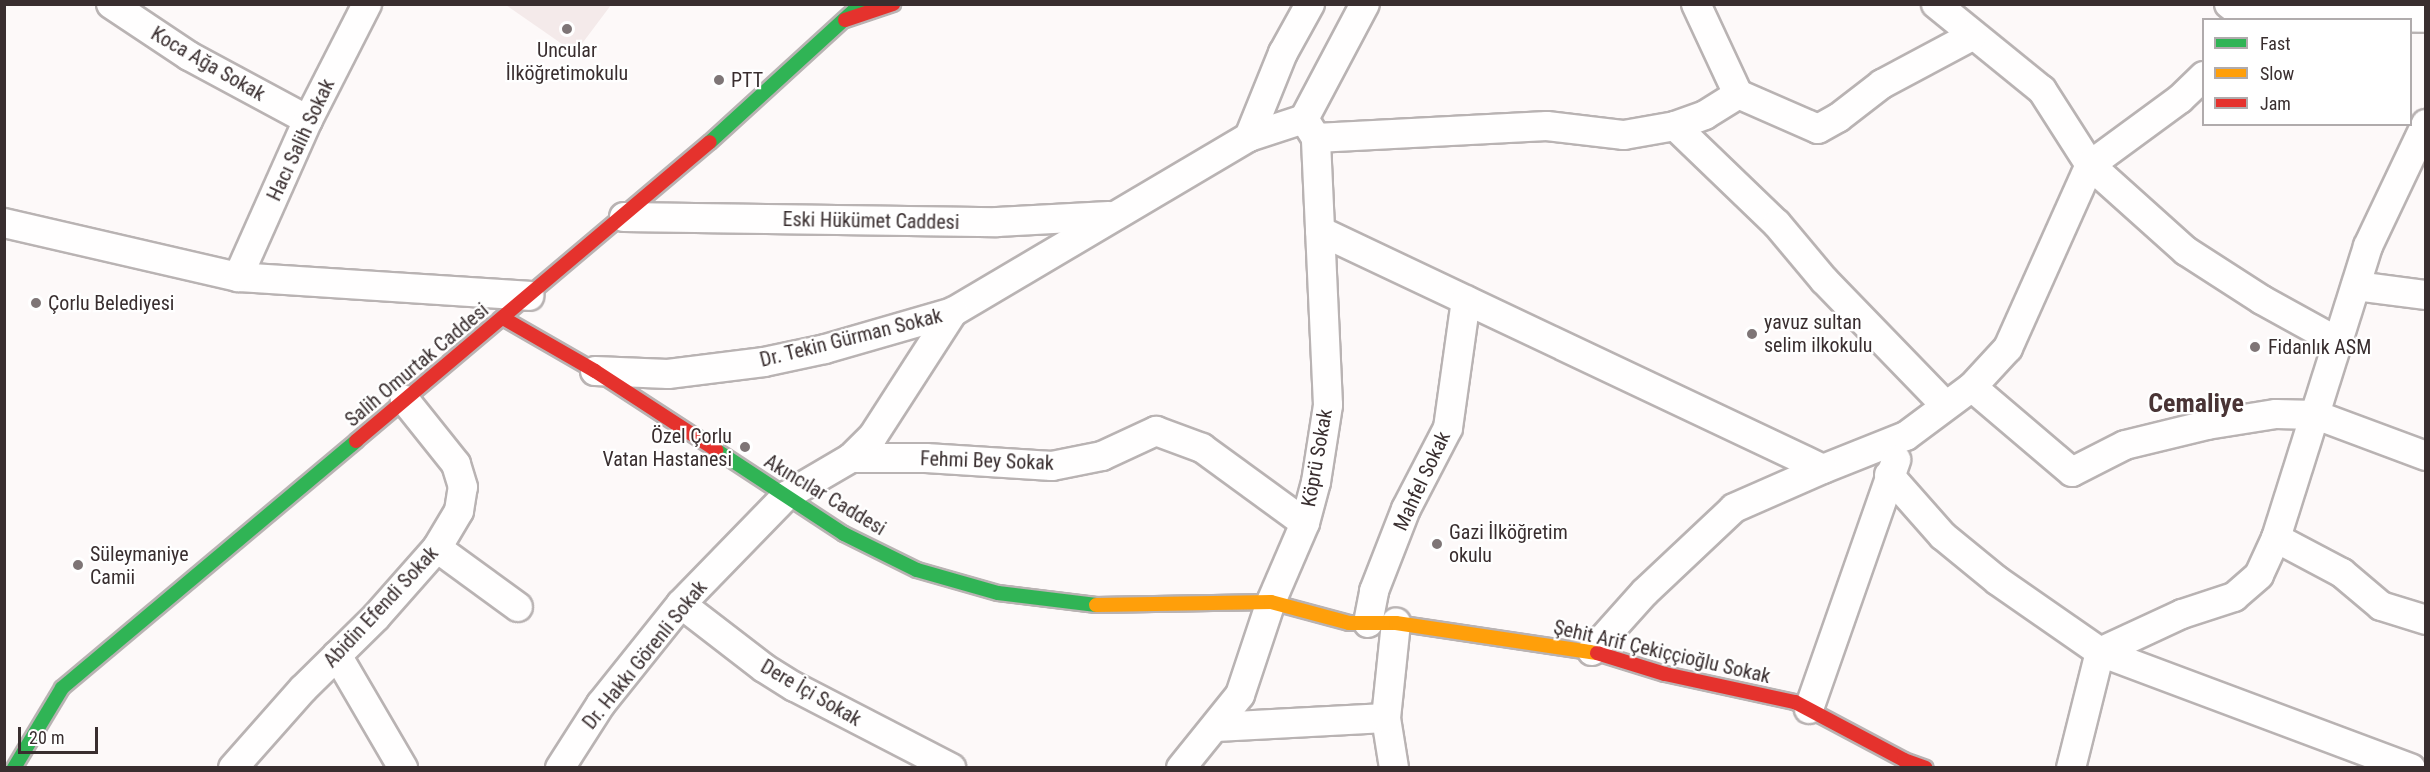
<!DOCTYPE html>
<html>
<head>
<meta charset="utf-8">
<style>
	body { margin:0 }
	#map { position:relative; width:2430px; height:772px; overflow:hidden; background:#fdf9f9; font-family:"Roboto Condensed",sans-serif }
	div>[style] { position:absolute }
	.built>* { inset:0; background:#f4eaea }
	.roads { filter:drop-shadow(2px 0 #b9b3b3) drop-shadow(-2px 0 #b9b3b3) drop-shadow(0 2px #b9b3b3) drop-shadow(0 -2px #b9b3b3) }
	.street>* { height:28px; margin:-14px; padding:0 14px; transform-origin:14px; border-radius:14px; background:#fffefe }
	.fast>* { height:14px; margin:-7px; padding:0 7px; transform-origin:7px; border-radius:7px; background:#30b455 }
	.slow>* { height:14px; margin:-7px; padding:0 7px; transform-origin:7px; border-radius:7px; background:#ff9f0a }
	.jam>* { height:14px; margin:-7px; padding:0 7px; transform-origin:7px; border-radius:7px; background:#e5322d }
	.dots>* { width:16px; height:16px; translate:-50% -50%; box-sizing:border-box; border:3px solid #fff; border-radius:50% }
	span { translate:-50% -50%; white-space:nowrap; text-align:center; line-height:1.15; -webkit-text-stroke:4.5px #fff; paint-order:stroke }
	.poi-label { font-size:20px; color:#392e2f }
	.left { translate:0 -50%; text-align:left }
	.right { translate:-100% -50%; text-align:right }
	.street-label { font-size:20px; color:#392e2f }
	.district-label { font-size:26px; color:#493435; font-weight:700 }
	.frame { position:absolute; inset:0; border:6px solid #392e2f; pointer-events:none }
	.legend { position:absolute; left:2202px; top:18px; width:210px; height:108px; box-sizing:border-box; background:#fff; border:2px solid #b0abac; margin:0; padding:8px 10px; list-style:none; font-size:18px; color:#392e2f }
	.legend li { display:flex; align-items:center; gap:12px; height:30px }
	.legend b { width:30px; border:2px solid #b0abac }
	.scale { position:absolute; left:18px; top:727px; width:80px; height:27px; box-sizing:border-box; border:3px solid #392e2f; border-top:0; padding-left:8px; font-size:18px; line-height:21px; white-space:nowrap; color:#392e2f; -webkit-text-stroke:4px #fff; paint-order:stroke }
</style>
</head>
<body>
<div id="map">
	<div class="built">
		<div style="clip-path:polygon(506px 5px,611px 5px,575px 53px)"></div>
	</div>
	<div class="roads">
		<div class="street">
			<div style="left:111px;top:4px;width:94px;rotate:33.7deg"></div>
			<div style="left:189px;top:56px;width:135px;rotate:28.3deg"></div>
			<div style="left:1696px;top:4px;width:99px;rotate:65deg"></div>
			<div style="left:1936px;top:4px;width:136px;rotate:39.1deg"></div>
			<div style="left:2042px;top:90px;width:89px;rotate:57.4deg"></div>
			<div style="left:2090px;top:165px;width:129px;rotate:41.9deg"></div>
			<div style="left:2186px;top:251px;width:90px;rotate:32.8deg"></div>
			<div style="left:2262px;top:300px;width:87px;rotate:28.9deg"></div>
			<div style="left:2229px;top:4px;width:18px;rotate:38deg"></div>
			<div style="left:2243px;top:15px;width:183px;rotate:0.9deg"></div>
			<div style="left:1304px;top:119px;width:130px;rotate:-62.1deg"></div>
			<div style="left:1675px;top:126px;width:141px;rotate:43.9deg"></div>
			<div style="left:1777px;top:224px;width:73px;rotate:50deg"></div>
			<div style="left:1824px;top:280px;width:174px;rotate:45.9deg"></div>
			<div style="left:1249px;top:137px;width:58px;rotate:-18.1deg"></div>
			<div style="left:1316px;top:138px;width:231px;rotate:-3deg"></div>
			<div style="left:1547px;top:126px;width:78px;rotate:6.7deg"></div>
			<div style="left:1624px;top:135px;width:52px;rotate:-10deg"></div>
			<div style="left:1675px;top:126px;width:32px;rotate:-20deg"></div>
			<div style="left:1705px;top:115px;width:39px;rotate:-32deg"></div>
			<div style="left:1738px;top:94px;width:87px;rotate:23.6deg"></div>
			<div style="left:1818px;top:129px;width:23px;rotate:-29deg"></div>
			<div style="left:1838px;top:118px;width:56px;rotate:-37.7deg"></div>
			<div style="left:1882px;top:84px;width:102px;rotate:-28.1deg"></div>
			<div style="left:624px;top:217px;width:373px;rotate:0.8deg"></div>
			<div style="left:997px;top:222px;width:112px;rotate:-3.1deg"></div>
			<div style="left:4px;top:223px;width:240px;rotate:13deg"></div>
			<div style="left:238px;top:277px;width:292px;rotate:3.7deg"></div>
			<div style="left:1320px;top:231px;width:556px;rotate:25.32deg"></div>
			<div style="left:1823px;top:469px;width:89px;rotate:-21.7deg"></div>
			<div style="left:1906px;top:436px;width:82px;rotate:-36.6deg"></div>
			<div style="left:1972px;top:387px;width:53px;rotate:-47.3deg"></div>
			<div style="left:2008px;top:348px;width:201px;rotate:-65.9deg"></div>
			<div style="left:2090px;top:165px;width:112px;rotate:-36.3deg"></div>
			<div style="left:2180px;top:99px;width:33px;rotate:-44deg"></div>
			<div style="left:238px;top:277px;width:172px;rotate:-66deg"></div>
			<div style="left:308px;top:120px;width:130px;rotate:-63deg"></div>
			<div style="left:2356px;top:286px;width:71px;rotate:7.3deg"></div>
			<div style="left:595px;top:371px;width:73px;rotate:2.4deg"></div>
			<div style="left:668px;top:374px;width:97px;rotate:-7.1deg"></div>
			<div style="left:764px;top:362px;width:62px;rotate:-12deg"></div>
			<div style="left:825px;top:349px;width:133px;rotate:-16.1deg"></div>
			<div style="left:953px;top:312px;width:344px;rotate:-30.6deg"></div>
			<div style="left:1249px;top:137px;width:91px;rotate:-68deg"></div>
			<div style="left:1283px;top:53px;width:56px;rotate:-61.1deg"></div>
			<div style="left:1972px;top:387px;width:131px;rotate:40.4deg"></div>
			<div style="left:2072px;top:472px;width:59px;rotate:-27deg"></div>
			<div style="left:2125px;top:445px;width:84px;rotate:-13.7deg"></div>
			<div style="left:2207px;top:425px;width:70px;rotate:-9.1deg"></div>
			<div style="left:2276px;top:414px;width:40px;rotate:1.4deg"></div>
			<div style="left:2316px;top:415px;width:117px;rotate:20.4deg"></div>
			<div style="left:851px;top:458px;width:75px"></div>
			<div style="left:926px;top:458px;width:126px;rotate:3.6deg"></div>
			<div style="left:1052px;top:466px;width:51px;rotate:-11.3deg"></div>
			<div style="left:1102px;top:456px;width:60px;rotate:-24.8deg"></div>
			<div style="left:1156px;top:431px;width:49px;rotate:20.3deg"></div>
			<div style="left:1202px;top:448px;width:127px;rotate:36.1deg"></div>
			<div style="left:1889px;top:475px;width:81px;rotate:48.5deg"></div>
			<div style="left:1943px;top:536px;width:71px;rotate:39.3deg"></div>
			<div style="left:1998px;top:581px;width:124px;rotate:34.8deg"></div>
			<div style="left:2100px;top:652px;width:332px;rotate:20.5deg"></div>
			<div style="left:2276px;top:538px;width:75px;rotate:27.9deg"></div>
			<div style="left:2342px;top:573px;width:51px;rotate:40.2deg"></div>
			<div style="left:2381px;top:606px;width:47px;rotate:17.3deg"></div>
			<div style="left:437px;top:548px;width:100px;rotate:36.1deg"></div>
			<div style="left:681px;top:604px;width:105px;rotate:37.6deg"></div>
			<div style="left:764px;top:668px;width:36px;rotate:32deg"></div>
			<div style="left:795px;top:687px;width:176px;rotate:27.4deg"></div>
			<div style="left:1368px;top:623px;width:33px;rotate:-79deg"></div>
			<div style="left:1374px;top:591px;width:88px;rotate:-68.7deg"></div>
			<div style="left:1406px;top:509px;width:91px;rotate:-62.6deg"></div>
			<div style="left:1448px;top:428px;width:129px;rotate:-82deg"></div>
			<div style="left:1592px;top:651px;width:79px;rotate:-48.1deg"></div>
			<div style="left:1645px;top:592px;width:122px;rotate:-43.3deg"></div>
			<div style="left:1734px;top:508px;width:97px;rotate:-23.7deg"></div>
			<div style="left:337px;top:655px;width:131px;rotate:59.7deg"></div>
			<div style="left:1809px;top:709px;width:264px;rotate:-70.7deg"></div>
			<div style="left:1216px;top:727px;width:170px;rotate:-3deg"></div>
			<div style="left:233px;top:768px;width:106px;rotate:-48.5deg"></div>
			<div style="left:303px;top:689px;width:103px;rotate:-44.6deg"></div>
			<div style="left:376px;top:617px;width:92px;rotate:-48.5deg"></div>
			<div style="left:437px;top:548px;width:43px;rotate:-59.3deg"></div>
			<div style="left:459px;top:511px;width:24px;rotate:-81deg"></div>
			<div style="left:463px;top:487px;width:24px;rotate:-107deg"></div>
			<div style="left:456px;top:464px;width:82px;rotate:-128.6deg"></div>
			<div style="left:560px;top:768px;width:76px;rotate:-57.4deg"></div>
			<div style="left:601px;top:704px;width:128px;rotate:-51.3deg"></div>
			<div style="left:681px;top:604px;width:151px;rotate:-45.8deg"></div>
			<div style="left:786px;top:496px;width:75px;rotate:-30.3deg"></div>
			<div style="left:851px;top:458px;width:31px;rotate:-45deg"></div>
			<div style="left:873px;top:436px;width:148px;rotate:-57.2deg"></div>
			<div style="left:1181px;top:768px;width:94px;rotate:-51.1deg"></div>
			<div style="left:1240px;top:695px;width:98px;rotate:-71.6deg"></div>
			<div style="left:1271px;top:602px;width:86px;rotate:-66.7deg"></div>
			<div style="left:1305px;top:523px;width:42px;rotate:-75deg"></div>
			<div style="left:1316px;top:482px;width:78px;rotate:-81.1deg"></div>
			<div style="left:1328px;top:405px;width:267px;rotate:-92.6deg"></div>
			<div style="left:1316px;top:138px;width:22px;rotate:-122deg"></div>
			<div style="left:1394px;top:768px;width:51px;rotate:-99.1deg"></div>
			<div style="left:1386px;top:718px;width:96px;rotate:-84deg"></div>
			<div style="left:2071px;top:768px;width:120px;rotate:-76deg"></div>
			<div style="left:2100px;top:652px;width:90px;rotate:-24.9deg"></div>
			<div style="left:2182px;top:614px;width:55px;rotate:-18.1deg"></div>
			<div style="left:2234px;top:597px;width:33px;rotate:-41deg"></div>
			<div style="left:2259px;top:575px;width:41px;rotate:-65.3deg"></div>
			<div style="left:2276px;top:538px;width:306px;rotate:-72.5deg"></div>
			<div style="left:2368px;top:246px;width:135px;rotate:-64.6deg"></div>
		</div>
		<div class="fast">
			<div style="left:710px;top:142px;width:205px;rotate:-42.4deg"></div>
			<div style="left:716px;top:450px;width:153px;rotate:33.3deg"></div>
			<div style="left:844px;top:534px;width:81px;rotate:26.3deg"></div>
			<div style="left:917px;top:570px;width:84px;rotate:15.9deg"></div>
			<div style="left:998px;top:593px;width:99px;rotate:7deg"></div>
			<div style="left:14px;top:768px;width:93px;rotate:-59deg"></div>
			<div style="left:62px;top:688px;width:384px;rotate:-40deg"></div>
		</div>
		<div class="slow">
			<div style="left:1096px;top:605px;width:175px;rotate:-1deg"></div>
			<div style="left:1271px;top:602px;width:81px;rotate:15.1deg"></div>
			<div style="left:1349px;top:623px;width:47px"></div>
			<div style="left:1396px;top:623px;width:203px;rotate:8.5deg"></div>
		</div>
		<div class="jam">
			<div style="left:845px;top:20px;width:51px;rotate:-18.4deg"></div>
			<div style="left:503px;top:318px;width:106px;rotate:29.9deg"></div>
			<div style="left:595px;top:371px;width:145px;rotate:33.1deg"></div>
			<div style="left:356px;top:441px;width:463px;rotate:-40.2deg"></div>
			<div style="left:1597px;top:653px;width:71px;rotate:17.2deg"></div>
			<div style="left:1665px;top:674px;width:133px;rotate:12.2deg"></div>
			<div style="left:1795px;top:702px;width:123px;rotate:28deg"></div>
			<div style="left:1904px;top:760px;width:23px;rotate:20deg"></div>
		</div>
	</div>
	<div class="dots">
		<div style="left:567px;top:29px;background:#7e7576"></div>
		<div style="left:719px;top:80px;background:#7e7576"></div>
		<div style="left:36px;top:303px;background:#7e7576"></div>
		<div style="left:1752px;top:334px;background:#7e7576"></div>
		<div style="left:2255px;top:347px;background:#7e7576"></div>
		<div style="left:745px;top:447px;background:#7e7576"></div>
		<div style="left:1437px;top:544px;background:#7e7576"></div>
		<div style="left:78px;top:565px;background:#7e7576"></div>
	</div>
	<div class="poi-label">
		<span style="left:567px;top:62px">Uncular<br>İlköğretimokulu</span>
		<span class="left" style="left:731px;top:80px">PTT</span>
		<span class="left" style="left:48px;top:303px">Çorlu Belediyesi</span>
		<span class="left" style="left:1764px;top:334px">yavuz sultan<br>selim ilkokulu</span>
		<span class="left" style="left:2268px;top:347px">Fidanlık ASM</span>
		<span class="right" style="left:732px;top:448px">Özel Çorlu<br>Vatan Hastanesi</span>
		<span class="left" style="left:1449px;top:544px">Gazi İlköğretim<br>okulu</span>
		<span class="left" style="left:90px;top:566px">Süleymaniye<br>Camii</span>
	</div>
	<div class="street-label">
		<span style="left:208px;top:64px;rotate:30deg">Koca Ağa Sokak</span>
		<span style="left:301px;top:140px;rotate:-65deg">Hacı Salih Sokak</span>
		<span style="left:871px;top:221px;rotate:1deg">Eski Hükümet Caddesi</span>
		<span style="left:851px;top:338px;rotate:-14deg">Dr. Tekin Gürman Sokak</span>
		<span style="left:417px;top:365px;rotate:-40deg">Salih Omurtak Caddesi</span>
		<span style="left:1317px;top:458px;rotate:-80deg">Köprü Sokak</span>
		<span style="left:987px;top:461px;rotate:2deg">Fehmi Bey Sokak</span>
		<span style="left:1422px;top:481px;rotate:-65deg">Mahfel Sokak</span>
		<span style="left:825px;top:495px;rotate:31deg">Akıncılar Caddesi</span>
		<span style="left:381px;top:607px;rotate:-47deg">Abidin Efendi Sokak</span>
		<span style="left:1662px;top:652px;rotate:13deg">Şehit Arif Çekiççioğlu Sokak</span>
		<span style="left:645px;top:655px;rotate:-51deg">Dr. Hakkı Görenli Sokak</span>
		<span style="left:811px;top:693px;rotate:30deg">Dere İçi Sokak</span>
	</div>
	<div class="district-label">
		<span style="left:2196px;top:404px">Cemaliye</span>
	</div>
	<div class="frame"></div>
	<ul class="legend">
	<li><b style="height:8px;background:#30b455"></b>Fast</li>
	<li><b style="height:8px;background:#ff9f0a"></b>Slow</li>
	<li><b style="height:8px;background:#e5322d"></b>Jam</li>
	</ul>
	<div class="scale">20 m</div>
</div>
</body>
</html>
